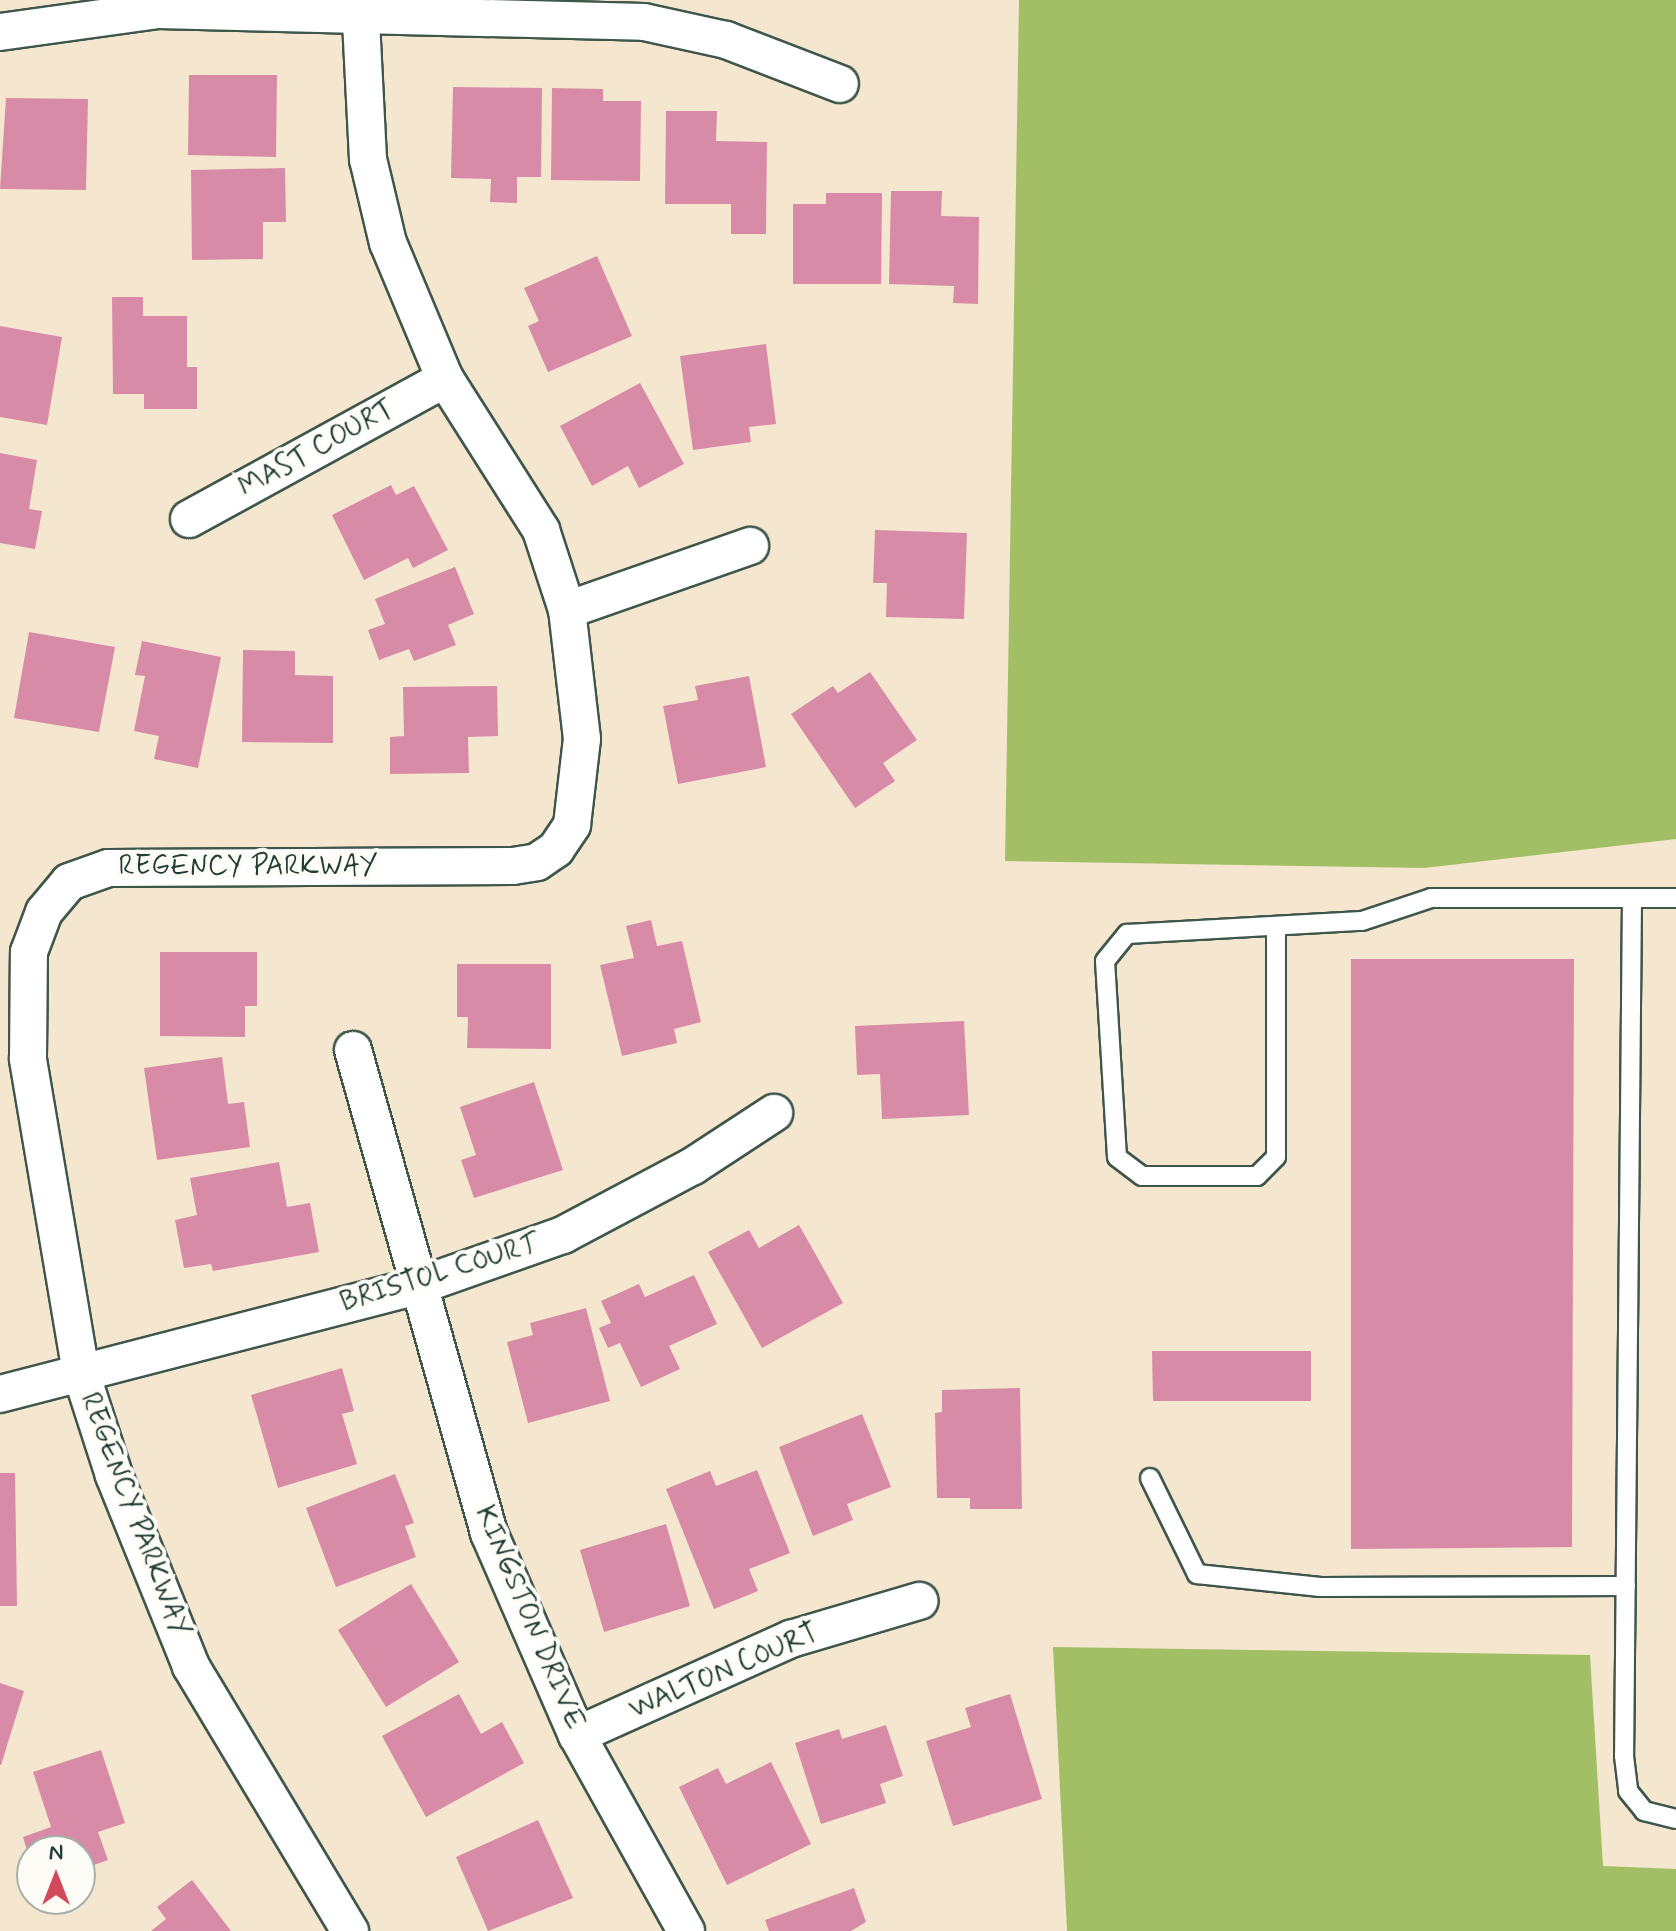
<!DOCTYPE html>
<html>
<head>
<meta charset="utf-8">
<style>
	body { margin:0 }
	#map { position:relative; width:1676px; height:1931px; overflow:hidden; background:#f5e6cf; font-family:Mynerve,sans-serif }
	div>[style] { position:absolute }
	.green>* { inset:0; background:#a2bf66 }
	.building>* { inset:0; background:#d88ba7 }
	.roads { filter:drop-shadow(2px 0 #3f564b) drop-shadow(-2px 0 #3f564b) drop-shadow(0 2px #3f564b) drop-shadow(0 -2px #3f564b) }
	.lane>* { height:18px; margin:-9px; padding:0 9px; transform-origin:9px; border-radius:9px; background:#fff }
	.street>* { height:36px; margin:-18px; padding:0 18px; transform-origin:18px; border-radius:18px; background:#fff }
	span { translate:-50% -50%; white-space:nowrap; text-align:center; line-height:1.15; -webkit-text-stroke:8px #fdfcf7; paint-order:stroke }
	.street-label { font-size:28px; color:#1f3d34 }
	.north { position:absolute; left:16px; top:1835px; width:80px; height:80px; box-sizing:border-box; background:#fdfcf7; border:2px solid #a4b0a9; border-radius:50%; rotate:0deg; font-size:22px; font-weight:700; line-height:32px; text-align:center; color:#1f3d34 }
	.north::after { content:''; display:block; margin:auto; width:28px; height:36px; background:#d1495b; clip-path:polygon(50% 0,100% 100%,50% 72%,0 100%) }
</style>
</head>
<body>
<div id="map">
	<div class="green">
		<div style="clip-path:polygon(1019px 0,1676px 0,1676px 839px,1424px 868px,1005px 861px)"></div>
		<div style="clip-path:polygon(1053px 1647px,1590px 1655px,1603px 1866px,1676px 1869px,1676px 1931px,1067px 1931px)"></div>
	</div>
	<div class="building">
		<div style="clip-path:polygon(189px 75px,277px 75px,276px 157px,188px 155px)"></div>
		<div style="clip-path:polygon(453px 87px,542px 88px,541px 177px,517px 177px,517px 203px,490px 202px,491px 179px,451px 178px)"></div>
		<div style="clip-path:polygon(552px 88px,603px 89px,603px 101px,641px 101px,640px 181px,551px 180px)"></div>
		<div style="clip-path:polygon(6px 98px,88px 99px,86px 190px,0 189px)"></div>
		<div style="clip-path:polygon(666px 111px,717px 111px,716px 141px,767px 142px,766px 234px,731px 234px,731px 204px,665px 204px)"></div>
		<div style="clip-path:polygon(285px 168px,286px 222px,263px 222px,263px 259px,192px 260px,191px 170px)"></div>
		<div style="clip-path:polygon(891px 191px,942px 191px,941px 216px,979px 217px,978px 304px,953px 303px,954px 286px,889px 284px)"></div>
		<div style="clip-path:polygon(826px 193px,882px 193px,881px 284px,793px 284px,793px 204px,826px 204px)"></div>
		<div style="clip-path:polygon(597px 256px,632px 336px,548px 372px,528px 326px,539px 321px,524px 288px)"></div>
		<div style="clip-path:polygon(112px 297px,143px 297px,143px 316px,187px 316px,187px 367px,197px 367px,197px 409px,144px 409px,144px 394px,113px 394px)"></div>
		<div style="clip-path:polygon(0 326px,62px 337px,47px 425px,0 417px)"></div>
		<div style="clip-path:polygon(766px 344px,776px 424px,749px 427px,751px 442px,693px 450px,680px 356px)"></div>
		<div style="clip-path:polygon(640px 383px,684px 464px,639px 488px,628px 466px,592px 486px,560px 426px)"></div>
		<div style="clip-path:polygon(0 453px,37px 460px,29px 509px,42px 511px,35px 549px,0 543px)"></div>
		<div style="clip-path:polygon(391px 485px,396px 495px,414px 486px,448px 550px,413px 568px,408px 558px,364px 580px,332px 515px)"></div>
		<div style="clip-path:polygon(875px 530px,967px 533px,964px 619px,886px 617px,887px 583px,873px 583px)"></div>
		<div style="clip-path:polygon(455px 567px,474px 614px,448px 625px,456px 645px,414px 661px,409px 649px,379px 660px,368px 630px,385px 624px,375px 599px)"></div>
		<div style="clip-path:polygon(29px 632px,115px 647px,99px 732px,14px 718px)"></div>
		<div style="clip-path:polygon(142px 641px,221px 657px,198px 768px,154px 759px,159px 736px,134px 731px,145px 676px,135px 675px)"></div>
		<div style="clip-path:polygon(243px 650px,295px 651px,295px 675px,333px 676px,333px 743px,242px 742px)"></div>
		<div style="clip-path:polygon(870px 672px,917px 740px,883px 763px,895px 781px,855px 808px,791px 714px,833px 686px,838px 693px)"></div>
		<div style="clip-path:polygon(749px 676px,766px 767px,678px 784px,663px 706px,698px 700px,695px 686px)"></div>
		<div style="clip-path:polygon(497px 686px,498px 736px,468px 737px,469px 773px,390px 774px,390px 737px,404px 736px,403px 687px)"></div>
		<div style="clip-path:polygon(651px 920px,657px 946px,682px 941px,701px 1022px,674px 1029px,677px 1043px,622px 1056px,600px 965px,634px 958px,626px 926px)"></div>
		<div style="clip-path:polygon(160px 952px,257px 952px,257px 1006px,245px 1006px,245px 1037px,160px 1036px)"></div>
		<div style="clip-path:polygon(1351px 959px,1574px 959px,1572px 1547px,1351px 1549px)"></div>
		<div style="clip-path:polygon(457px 964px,551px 964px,551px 1049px,467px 1048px,468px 1017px,457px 1017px)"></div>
		<div style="clip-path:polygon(964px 1021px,969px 1115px,882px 1119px,880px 1074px,857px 1075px,855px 1026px)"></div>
		<div style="clip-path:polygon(222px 1057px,228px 1104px,244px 1102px,250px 1147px,157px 1160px,144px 1068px)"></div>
		<div style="clip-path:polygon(534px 1082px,563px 1170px,474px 1198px,461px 1160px,476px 1155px,460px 1107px)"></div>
		<div style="clip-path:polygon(279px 1162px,287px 1207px,310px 1203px,319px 1252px,213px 1271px,211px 1264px,184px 1268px,175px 1220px,197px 1215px,190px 1178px)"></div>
		<div style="clip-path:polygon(799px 1225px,843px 1303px,762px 1348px,708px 1252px,749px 1230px,759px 1248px)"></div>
		<div style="clip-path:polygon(694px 1275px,717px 1324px,669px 1346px,680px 1369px,641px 1387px,620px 1343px,608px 1348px,599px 1328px,611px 1323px,601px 1301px,639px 1284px,645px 1297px)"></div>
		<div style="clip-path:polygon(586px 1308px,610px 1401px,528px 1423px,507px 1342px,533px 1335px,530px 1323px)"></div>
		<div style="clip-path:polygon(1152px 1351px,1311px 1351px,1311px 1401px,1153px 1401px)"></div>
		<div style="clip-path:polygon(342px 1368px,354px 1411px,342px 1414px,357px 1464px,278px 1488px,251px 1395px)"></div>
		<div style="clip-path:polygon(1020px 1388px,1022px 1509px,970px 1509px,970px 1498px,937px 1498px,935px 1413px,942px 1412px,942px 1390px)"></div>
		<div style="clip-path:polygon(862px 1414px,891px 1487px,847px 1504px,853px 1520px,813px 1536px,779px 1447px)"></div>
		<div style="clip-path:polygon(757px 1470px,790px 1553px,749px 1569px,758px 1591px,714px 1609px,666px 1489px,710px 1471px,716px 1486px)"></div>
		<div style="clip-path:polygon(0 1473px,15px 1473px,17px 1606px,0 1606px)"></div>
		<div style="clip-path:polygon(395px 1474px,414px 1523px,405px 1526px,416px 1557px,336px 1587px,306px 1508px)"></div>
		<div style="clip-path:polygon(666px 1524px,690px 1606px,604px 1632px,580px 1550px)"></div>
		<div style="clip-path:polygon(411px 1584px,459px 1662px,386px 1707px,338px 1630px)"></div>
		<div style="clip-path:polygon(0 1683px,24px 1691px,1px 1765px,0 1765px)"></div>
		<div style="clip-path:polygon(459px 1694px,481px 1734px,502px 1722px,524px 1763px,426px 1817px,382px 1736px)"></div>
		<div style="clip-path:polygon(1010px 1694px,1042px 1799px,953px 1826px,926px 1741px,971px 1727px,965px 1708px)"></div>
		<div style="clip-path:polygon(886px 1725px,903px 1776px,880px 1784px,886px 1803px,821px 1824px,795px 1743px,839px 1729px,842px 1739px)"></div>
		<div style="clip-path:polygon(101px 1750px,125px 1823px,98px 1832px,108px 1860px,80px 1870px,80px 1851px,32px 1851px,31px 1864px,23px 1837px,51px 1827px,33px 1772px)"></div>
		<div style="clip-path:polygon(771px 1762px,811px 1844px,727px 1885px,679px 1787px,718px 1768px,726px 1784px)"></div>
		<div style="clip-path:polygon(538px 1820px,573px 1898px,488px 1931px,456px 1857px)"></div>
		<div style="clip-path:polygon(192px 1880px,231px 1931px,151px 1931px,166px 1919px,157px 1907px)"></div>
		<div style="clip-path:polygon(854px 1888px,866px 1922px,851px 1931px,769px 1931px,765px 1920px)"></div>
	</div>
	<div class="roads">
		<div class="lane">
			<div style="left:1632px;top:898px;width:858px;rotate:90.53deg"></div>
			<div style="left:1624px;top:1756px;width:35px;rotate:83deg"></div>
			<div style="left:1628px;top:1791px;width:26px;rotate:51deg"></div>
			<div style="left:1644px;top:1811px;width:33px;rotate:14deg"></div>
			<div style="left:1276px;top:929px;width:228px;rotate:90deg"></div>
			<div style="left:1276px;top:1157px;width:27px;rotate:135deg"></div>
			<div style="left:1257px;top:1176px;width:115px;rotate:180deg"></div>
			<div style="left:1142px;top:1176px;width:31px;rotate:-143deg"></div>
			<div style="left:1117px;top:1157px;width:196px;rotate:-93.5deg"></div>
			<div style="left:1105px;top:961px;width:35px;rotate:-51deg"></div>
			<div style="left:1127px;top:934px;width:235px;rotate:-3.2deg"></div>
			<div style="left:1362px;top:921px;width:73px;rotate:-18.4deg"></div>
			<div style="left:1431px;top:898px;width:245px"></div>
			<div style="left:1150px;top:1478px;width:107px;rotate:63.9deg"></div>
			<div style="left:1197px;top:1574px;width:124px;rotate:6deg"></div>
			<div style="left:1320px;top:1587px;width:306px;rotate:-0.2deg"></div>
		</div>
		<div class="street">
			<div style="left:0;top:32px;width:160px;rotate:-7.9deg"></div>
			<div style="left:158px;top:10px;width:486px;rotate:1.4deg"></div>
			<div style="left:644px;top:22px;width:84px;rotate:12.4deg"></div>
			<div style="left:726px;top:40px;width:122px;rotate:21.1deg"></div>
			<div style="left:189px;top:519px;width:292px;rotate:-28.7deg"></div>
			<div style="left:567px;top:610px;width:194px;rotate:-19.3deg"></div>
			<div style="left:353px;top:1050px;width:502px;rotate:74.27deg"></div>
			<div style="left:489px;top:1533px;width:220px;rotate:66.5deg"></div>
			<div style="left:577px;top:1735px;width:224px;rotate:60.9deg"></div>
			<div style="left:0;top:1394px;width:432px;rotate:-14.5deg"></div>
			<div style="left:418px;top:1286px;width:154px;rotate:-19.4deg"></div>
			<div style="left:563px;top:1235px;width:147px;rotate:-28deg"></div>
			<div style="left:693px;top:1166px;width:97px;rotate:-33.2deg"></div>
			<div style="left:577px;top:1735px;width:235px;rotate:-24.2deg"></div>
			<div style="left:791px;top:1639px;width:134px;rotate:-16.5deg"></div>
			<div style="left:350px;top:1931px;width:309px;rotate:-121deg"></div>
			<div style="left:191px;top:1666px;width:206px;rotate:-112deg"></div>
			<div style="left:114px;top:1475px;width:107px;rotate:-107.9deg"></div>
			<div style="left:81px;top:1373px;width:319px;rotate:-99.6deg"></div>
			<div style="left:28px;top:1058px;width:106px;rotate:-89.5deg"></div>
			<div style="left:29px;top:952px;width:43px;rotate:-69.4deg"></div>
			<div style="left:44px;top:912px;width:39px;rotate:-50deg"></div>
			<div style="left:69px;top:882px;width:41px;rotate:-19.7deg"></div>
			<div style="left:108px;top:868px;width:405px;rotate:-0.3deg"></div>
			<div style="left:513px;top:866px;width:24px;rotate:-9deg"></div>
			<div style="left:537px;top:862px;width:23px;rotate:-34deg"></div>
			<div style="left:556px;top:849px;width:29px;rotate:-56deg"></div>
			<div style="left:572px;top:825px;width:87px;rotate:-83.4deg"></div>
			<div style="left:582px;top:739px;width:130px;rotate:-96.6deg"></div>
			<div style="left:567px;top:610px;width:84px;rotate:-108deg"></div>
			<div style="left:541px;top:530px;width:179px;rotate:-122.4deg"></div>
			<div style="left:445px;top:379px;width:147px;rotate:-112.7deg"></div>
			<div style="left:388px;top:243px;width:86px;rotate:-103.4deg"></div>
			<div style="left:368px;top:159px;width:159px;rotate:-92.9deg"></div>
		</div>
	</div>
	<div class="street-label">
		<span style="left:317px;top:449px;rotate:-29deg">MAST COURT</span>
		<span style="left:248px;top:867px">REGENCY PARKWAY</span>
		<span style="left:440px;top:1274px;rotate:-17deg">BRISTOL COURT</span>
		<span style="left:134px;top:1515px;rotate:69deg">REGENCY PARKWAY</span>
		<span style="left:529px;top:1618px;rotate:67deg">KINGSTON DRIVE</span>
		<span style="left:724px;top:1672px;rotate:-23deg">WALTON COURT</span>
	</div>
	<div class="north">N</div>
</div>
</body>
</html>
